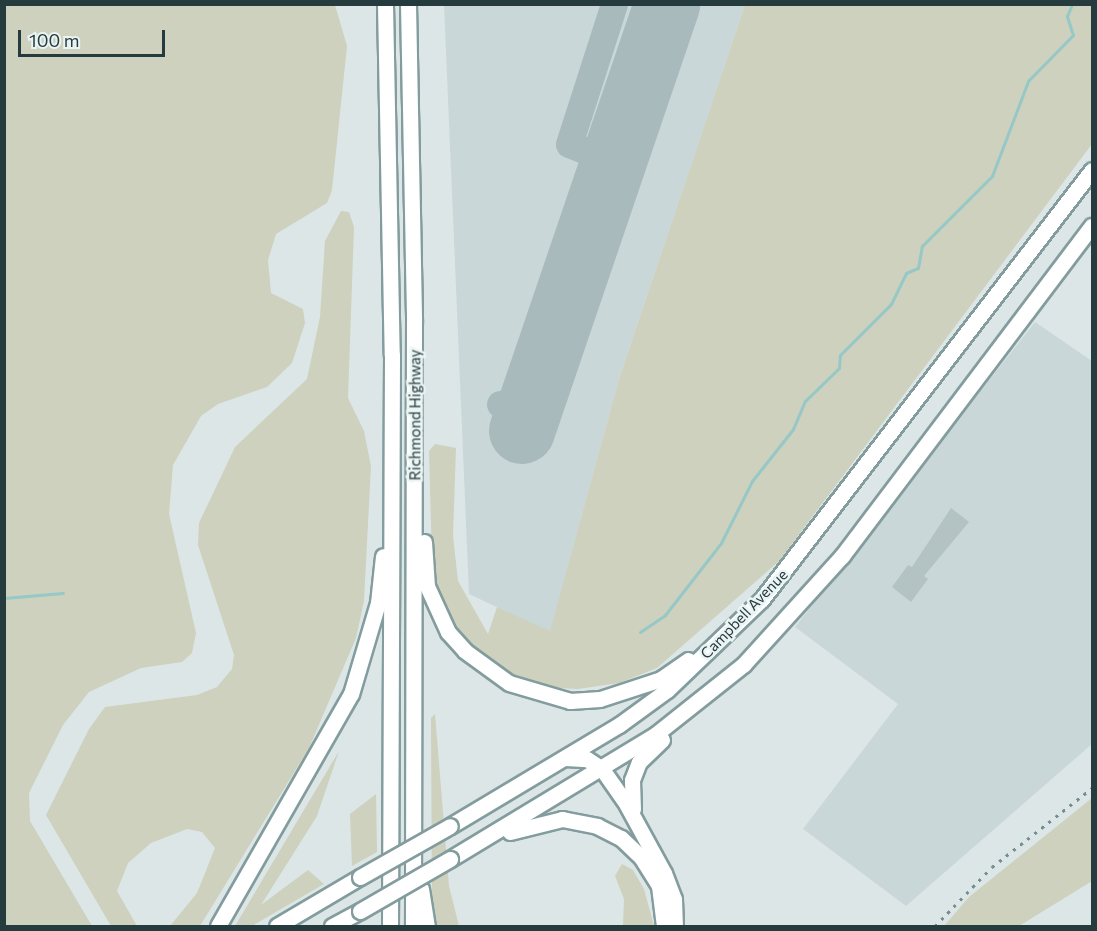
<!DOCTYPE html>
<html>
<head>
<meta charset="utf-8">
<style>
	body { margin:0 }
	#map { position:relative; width:1097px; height:931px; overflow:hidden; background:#dce6e7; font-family:Commissioner,sans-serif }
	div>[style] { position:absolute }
	.built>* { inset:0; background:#cad7d9 }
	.green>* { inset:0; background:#cdd1bd }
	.stream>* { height:3px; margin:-1.5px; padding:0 1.5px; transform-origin:1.5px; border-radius:1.5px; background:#95c8c6 }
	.taxiway>* { height:27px; margin:-13.5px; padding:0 13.5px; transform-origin:13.5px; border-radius:13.5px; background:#a8babc }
	.runway>* { height:66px; margin:-33px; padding:0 33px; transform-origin:33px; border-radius:33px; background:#a8babc }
	.building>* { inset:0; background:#b3c2c3 }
	.roads { filter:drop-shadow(2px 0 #839c9d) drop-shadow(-2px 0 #839c9d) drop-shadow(0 2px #839c9d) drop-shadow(0 -2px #839c9d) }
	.highway>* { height:15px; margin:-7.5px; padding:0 7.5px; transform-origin:7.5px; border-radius:7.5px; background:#fff }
	.rail>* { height:3px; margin-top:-1.5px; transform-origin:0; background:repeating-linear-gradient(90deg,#758f90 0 3px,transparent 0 9px) }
	.bridges { filter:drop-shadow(2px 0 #839c9d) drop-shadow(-2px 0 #839c9d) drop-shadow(0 2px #839c9d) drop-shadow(0 -2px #839c9d) }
	.highway-bridge>* { height:15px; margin:-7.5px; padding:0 7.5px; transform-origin:7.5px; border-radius:7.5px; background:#fff }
	span { translate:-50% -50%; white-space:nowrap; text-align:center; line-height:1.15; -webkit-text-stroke:5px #ebf4f4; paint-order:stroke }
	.street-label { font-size:15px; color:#253b3d }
	.frame { position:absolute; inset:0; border:6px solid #253b3d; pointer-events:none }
	.scale { position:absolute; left:18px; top:30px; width:147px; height:27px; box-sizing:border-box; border:3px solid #253b3d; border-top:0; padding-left:8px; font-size:18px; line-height:21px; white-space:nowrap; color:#253b3d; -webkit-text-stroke:4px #ebf4f4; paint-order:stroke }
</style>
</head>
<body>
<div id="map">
	<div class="built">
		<div style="clip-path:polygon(444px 5px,745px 5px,620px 376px,550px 632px,469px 594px)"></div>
		<div style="clip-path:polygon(1035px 322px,1092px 361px,1092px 744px,906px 906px,803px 829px,898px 704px,795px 627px)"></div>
	</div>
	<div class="green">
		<div style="clip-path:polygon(5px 4px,335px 5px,347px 46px,332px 190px,327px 203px,276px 234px,268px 260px,271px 293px,303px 309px,305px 323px,292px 363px,267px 387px,218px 404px,201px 416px,173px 465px,169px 514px,196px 633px,192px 653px,182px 662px,141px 668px,89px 692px,63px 725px,29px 793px,30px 821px,92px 926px,5px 926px)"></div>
		<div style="clip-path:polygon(745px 5px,1092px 5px,1092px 144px,779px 561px,657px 668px,619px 683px,578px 689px,542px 687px,517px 677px,477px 649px,453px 622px,438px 594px,432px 559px,429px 451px,435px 444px,456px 448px,453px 536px,458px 581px,488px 634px,497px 607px,550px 631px,620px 376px)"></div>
		<div style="clip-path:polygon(341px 211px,349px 212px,354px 227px,348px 398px,364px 431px,371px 466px,364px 601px,356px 638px,309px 748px,200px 926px,170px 926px,197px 893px,215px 848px,202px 832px,187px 829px,151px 843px,128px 863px,117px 891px,137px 926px,111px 926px,46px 815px,89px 729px,105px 707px,197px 695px,217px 687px,232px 669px,234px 655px,198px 545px,199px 523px,235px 447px,307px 379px,320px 317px,325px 241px)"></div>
		<div style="clip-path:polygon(435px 714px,449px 886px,459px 926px,435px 926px,432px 916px,431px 718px)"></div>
		<div style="clip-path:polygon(339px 751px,317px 816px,261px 905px,308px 870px,324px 884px,252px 926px,235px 926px)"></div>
		<div style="clip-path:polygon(376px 794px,377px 852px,352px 866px,350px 814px)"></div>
		<div style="clip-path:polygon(1092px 798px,1092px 881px,1019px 926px,944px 926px,969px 897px)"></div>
		<div style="clip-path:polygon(622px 864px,633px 870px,644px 889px,654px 926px,623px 926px,624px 899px,615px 876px)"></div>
	</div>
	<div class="stream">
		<div style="left:4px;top:598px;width:59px;rotate:-4.8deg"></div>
		<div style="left:640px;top:632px;width:30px;rotate:-34deg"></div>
		<div style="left:665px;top:615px;width:91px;rotate:-52.1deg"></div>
		<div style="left:721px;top:543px;width:69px;rotate:-63.4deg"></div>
		<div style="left:752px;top:481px;width:66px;rotate:-51.7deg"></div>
		<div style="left:793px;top:429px;width:30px;rotate:-67deg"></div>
		<div style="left:805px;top:401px;width:47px;rotate:-44.1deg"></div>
		<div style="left:839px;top:368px;width:13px;rotate:-86deg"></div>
		<div style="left:840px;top:355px;width:72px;rotate:-45deg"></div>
		<div style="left:891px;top:304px;width:34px;rotate:-64deg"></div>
		<div style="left:906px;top:273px;width:13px;rotate:-23deg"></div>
		<div style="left:918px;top:268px;width:22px;rotate:-80deg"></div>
		<div style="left:922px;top:246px;width:99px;rotate:-45deg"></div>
		<div style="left:992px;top:176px;width:102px;rotate:-69.2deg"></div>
		<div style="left:1028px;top:81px;width:64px;rotate:-45.6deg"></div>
		<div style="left:1073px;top:35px;width:20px;rotate:-108deg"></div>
		<div style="left:1067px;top:16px;width:13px;rotate:-67deg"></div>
	</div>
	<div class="taxiway">
		<div style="left:614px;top:162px;width:48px;rotate:-158.2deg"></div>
		<div style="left:569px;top:144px;width:147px;rotate:-72.2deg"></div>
		<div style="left:500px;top:404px;width:30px;rotate:20deg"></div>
	</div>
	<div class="runway">
		<div style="left:522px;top:431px;width:451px;rotate:-71.2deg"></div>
	</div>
	<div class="building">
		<div style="clip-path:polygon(951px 508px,969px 522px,924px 576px,928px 579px,911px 602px,892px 587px,908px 565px,912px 567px)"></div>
	</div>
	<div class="roads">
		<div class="highway">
			<div style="left:385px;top:4px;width:351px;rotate:88.9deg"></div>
			<div style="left:392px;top:355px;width:571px;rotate:90.2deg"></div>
			<div style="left:408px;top:4px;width:319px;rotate:88.9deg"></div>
			<div style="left:414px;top:323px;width:603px;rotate:90.1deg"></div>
			<div style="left:424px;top:542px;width:44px;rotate:86.1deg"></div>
			<div style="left:427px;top:586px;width:51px;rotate:65.5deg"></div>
			<div style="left:448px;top:632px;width:25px;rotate:48deg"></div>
			<div style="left:465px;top:651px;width:54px;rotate:36deg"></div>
			<div style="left:509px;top:683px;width:64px;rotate:16.4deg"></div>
			<div style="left:570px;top:701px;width:30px;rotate:-4deg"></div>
			<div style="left:600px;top:699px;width:64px;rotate:-18.2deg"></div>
			<div style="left:661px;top:679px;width:33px;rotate:-35deg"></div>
			<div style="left:565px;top:758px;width:22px;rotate:3deg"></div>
			<div style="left:587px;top:759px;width:18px;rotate:34deg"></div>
			<div style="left:602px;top:769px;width:38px;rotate:55deg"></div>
			<div style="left:624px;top:800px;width:83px;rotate:61.3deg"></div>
			<div style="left:664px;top:873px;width:28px;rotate:69deg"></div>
			<div style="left:674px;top:899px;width:27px;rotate:88deg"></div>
			<div style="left:633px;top:809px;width:29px;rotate:-92deg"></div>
			<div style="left:632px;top:780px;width:19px;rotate:-69deg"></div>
			<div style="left:639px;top:762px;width:32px;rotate:-44deg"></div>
			<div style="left:450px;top:826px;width:197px;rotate:-30.9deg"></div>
			<div style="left:619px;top:725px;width:59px;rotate:-36.1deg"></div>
			<div style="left:667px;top:690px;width:132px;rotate:-43.8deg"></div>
			<div style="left:762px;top:599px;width:541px;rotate:-52.43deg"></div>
			<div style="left:510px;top:832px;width:54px;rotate:-14deg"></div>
			<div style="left:562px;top:819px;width:36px;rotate:11deg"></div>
			<div style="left:597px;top:826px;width:27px;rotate:27deg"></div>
			<div style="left:621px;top:838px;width:28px;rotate:44deg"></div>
			<div style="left:641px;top:857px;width:34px;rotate:58deg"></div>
			<div style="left:659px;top:886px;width:40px;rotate:82.9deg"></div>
			<div style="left:450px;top:859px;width:241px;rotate:-31.2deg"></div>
			<div style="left:656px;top:734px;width:112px;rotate:-38.5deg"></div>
			<div style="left:744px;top:664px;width:146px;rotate:-47.8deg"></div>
			<div style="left:842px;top:556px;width:414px;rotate:-52.9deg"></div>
			<div style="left:421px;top:889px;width:37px;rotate:81deg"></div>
			<div style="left:218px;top:926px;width:267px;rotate:-60.2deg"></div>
			<div style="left:351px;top:694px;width:95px;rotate:-73.5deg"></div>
			<div style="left:378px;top:603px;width:47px;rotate:-83.9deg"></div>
			<div style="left:277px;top:926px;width:96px;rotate:-30.6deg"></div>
			<div style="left:332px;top:926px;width:32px;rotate:-28deg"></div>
		</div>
	</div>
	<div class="rail">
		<div style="left:935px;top:926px;width:82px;rotate:-46deg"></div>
		<div style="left:992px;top:867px;width:127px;rotate:-38.3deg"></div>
	</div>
	<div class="bridges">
		<div class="highway-bridge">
			<div style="left:360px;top:877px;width:103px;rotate:-29.5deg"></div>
			<div style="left:360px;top:911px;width:104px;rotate:-30deg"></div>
		</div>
	</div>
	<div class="street-label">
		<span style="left:415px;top:415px;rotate:-90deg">Richmond Highway</span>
		<span style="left:744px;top:614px;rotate:-46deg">Campbell Avenue</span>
	</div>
	<div class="frame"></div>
	<div class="scale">100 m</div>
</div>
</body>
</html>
